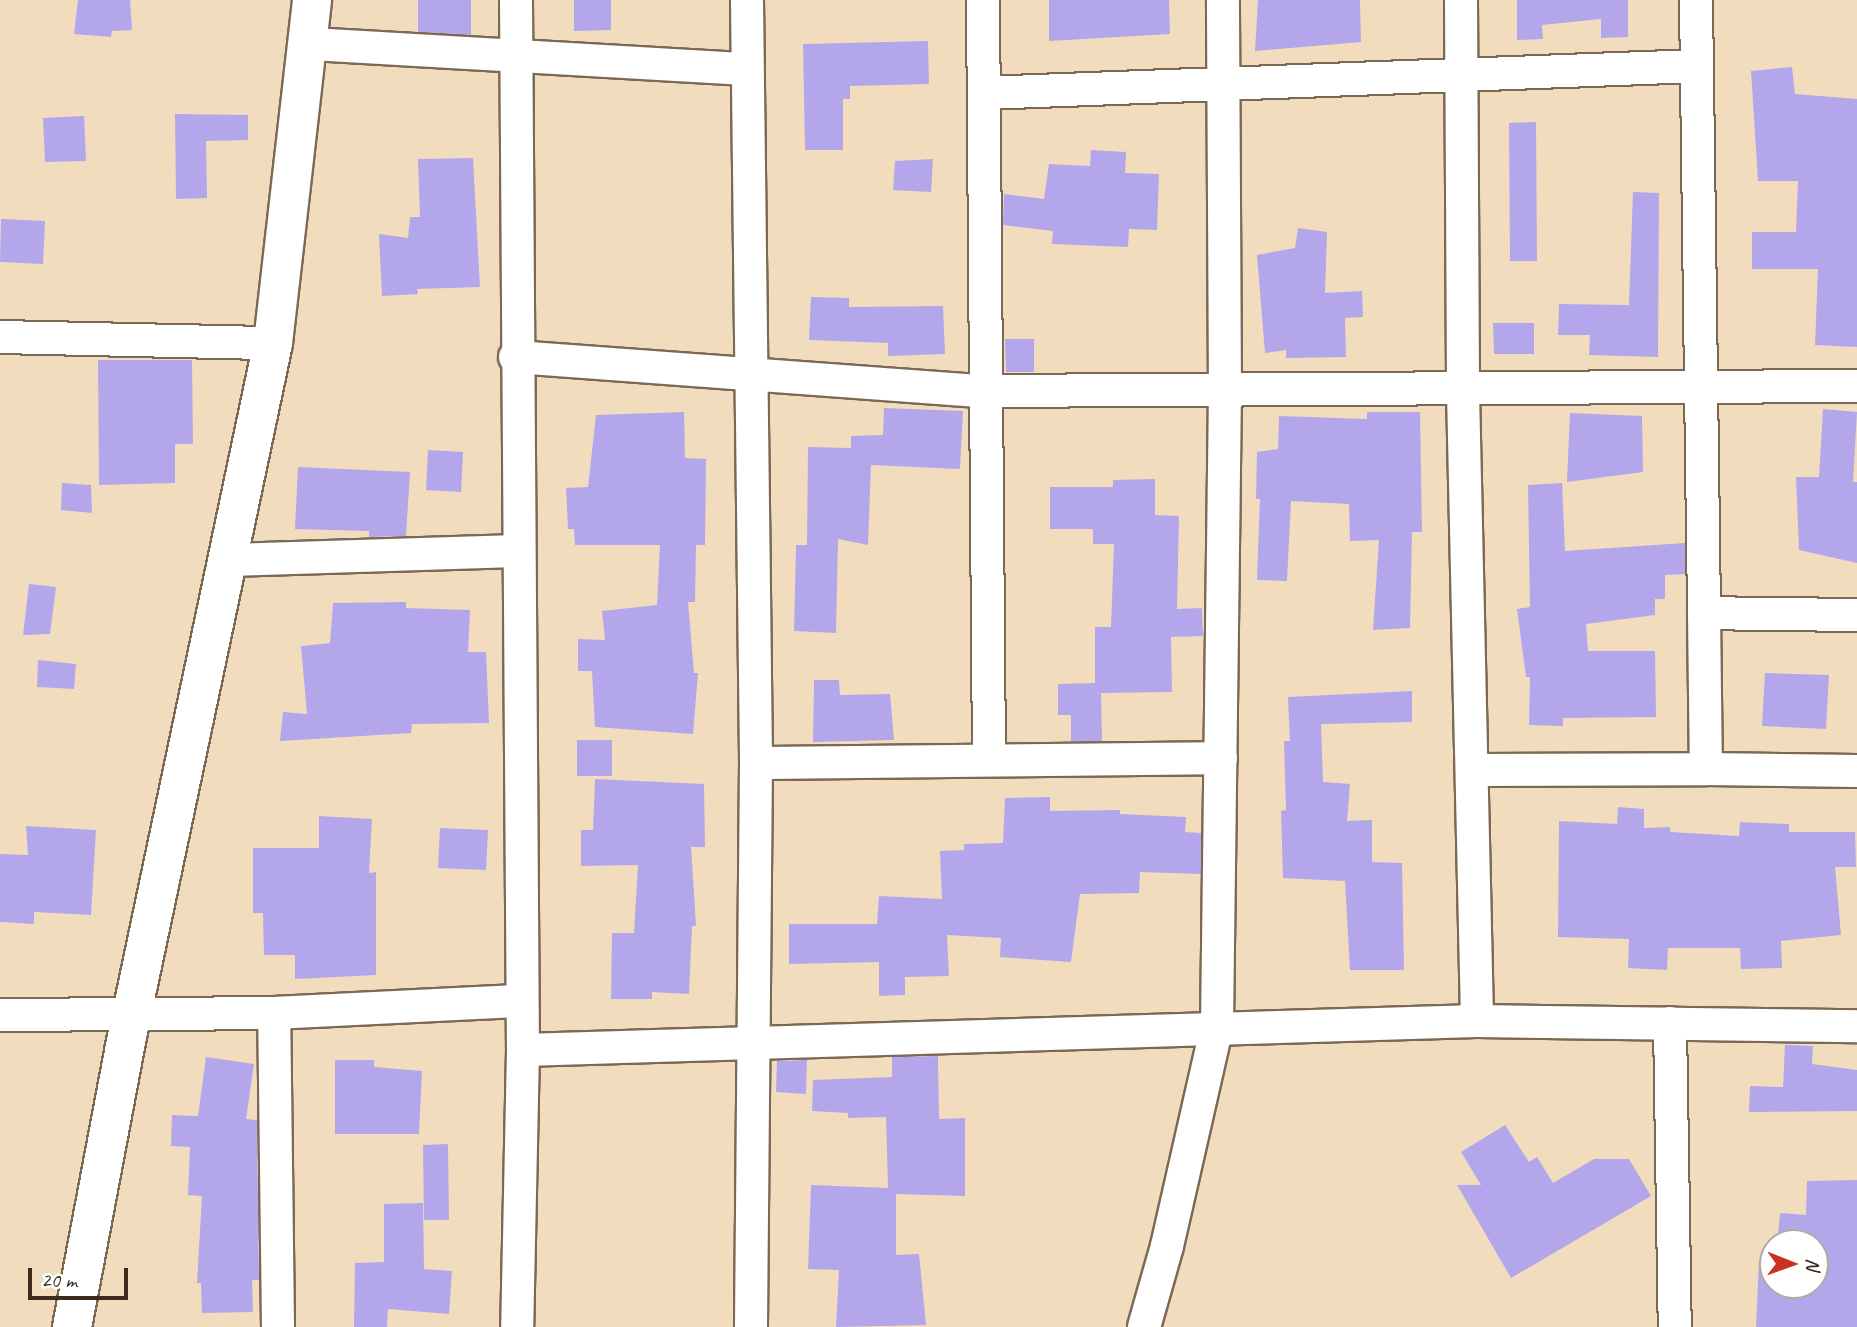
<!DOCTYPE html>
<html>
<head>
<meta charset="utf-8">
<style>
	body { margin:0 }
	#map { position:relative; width:1857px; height:1327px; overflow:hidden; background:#f1ddbe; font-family:Caveat,sans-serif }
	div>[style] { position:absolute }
	.building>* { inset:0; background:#b4a6ea }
	.roads { filter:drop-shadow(2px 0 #7b6956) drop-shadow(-2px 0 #7b6956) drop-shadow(0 2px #7b6956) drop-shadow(0 -2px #7b6956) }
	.minor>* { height:32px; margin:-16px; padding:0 16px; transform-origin:16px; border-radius:16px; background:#fff }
	.tertiary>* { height:38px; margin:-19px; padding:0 19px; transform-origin:19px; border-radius:19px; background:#fff }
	span { translate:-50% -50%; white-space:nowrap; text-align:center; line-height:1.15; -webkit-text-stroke:5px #fff; paint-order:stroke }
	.north { position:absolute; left:1759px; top:1229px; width:70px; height:70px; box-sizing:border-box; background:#fff; border:2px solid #b1aaa5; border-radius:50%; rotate:91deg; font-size:19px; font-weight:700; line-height:28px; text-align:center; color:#3b2a1e }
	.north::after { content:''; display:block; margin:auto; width:24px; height:32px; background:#c8321e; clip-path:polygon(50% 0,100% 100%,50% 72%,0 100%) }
	.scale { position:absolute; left:28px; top:1268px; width:100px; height:32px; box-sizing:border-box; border:4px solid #3b2a1e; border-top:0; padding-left:9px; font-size:21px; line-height:24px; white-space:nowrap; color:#3b2a1e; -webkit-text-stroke:5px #fff; paint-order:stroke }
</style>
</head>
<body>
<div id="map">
	<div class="building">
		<div style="clip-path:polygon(78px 0,130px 0,132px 30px,112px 31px,111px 37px,74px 34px)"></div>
		<div style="clip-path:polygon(418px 0,471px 0,471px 35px,418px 32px)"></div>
		<div style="clip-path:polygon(574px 0,611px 0,611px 30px,574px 31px)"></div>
		<div style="clip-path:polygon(1049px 0,1169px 0,1170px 34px,1049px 41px)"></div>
		<div style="clip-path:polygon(1258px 0,1360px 0,1361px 42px,1255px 51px)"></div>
		<div style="clip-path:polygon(1517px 0,1628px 0,1628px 37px,1601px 38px,1601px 19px,1542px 25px,1543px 39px,1517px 40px)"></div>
		<div style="clip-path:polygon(928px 41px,929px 84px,850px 86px,850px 99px,843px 99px,843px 150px,805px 150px,803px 44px)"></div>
		<div style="clip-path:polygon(1792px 67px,1795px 94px,1857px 99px,1857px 347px,1815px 345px,1818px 269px,1752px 269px,1752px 232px,1796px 232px,1798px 181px,1758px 181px,1751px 71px)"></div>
		<div style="clip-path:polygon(175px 114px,248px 115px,248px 140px,206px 141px,207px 198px,176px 199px)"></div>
		<div style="clip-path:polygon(84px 116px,86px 161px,45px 162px,43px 118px)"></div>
		<div style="clip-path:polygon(1536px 122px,1537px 261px,1510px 261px,1509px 123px)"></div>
		<div style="clip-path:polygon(1091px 150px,1126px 152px,1125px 173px,1159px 174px,1157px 230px,1129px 229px,1128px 247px,1052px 244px,1053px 231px,1003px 225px,1004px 194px,1044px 199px,1049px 164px,1090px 166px)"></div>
		<div style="clip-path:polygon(473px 158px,480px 287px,417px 289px,418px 294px,382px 296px,379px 234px,408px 238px,410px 217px,420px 217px,418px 159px)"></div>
		<div style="clip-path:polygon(933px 159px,931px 192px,893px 190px,895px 161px)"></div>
		<div style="clip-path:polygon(1633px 192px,1659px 193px,1658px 357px,1589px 355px,1590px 335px,1558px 335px,1559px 304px,1629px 305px)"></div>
		<div style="clip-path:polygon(1px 219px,45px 221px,43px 264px,0 262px)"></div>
		<div style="clip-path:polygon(1298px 228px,1327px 232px,1325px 293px,1362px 291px,1363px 317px,1345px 318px,1346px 357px,1286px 358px,1286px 350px,1265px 353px,1257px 255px,1295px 248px)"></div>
		<div style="clip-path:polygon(811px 297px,849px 298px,849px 307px,943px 306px,945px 354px,888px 356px,888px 343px,809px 340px)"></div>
		<div style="clip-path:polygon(1493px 323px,1534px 323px,1534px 354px,1494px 354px)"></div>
		<div style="clip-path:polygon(1005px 339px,1034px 339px,1034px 372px,1006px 372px)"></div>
		<div style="clip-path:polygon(98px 360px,192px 360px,193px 444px,175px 444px,175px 483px,99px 485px)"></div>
		<div style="clip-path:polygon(884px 408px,963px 411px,960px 469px,871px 465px,868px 545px,838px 539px,836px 633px,794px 631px,796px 545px,807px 545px,808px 447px,851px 448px,851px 436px,883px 435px)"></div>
		<div style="clip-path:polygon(1823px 409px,1857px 412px,1853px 482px,1857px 482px,1857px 563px,1799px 550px,1796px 477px,1819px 477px)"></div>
		<div style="clip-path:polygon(684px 412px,685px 458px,706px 459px,705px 545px,696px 545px,695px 602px,688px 602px,694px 673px,698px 673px,693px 734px,595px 727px,592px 671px,578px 671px,578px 639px,605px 640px,602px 611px,657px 605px,660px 545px,575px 545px,574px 529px,568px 529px,566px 488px,588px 487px,596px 415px)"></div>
		<div style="clip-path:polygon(1367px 412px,1420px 412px,1422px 532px,1412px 532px,1410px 628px,1373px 630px,1379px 540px,1350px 541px,1349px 504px,1291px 501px,1287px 581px,1257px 580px,1260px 499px,1256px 499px,1257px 452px,1278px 449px,1279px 416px,1367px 419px)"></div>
		<div style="clip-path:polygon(1570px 413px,1642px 416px,1643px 472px,1567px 482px)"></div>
		<div style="clip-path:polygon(428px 450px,463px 452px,461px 492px,426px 490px)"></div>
		<div style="clip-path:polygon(298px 467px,410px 472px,406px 536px,369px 537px,369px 531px,295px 529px)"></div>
		<div style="clip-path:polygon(1155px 479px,1155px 515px,1179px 516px,1177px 609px,1202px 608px,1203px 636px,1171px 637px,1172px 692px,1101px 693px,1102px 741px,1071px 741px,1071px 715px,1058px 715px,1058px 684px,1095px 683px,1095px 627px,1111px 627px,1114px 544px,1093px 544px,1093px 529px,1050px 529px,1050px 487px,1113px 487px,1113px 480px)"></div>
		<div style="clip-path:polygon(62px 483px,91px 485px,92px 513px,61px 510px)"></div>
		<div style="clip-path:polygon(1562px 483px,1565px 551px,1685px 543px,1685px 574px,1665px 575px,1665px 599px,1655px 599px,1655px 615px,1586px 624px,1588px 651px,1655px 651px,1656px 717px,1563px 718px,1563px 726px,1529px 725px,1530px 677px,1526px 677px,1517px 609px,1530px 607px,1528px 485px)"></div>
		<div style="clip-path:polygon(29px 584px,56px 587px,50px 634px,23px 635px)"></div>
		<div style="clip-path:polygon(406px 602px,406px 608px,470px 610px,468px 652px,486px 652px,489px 723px,412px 724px,411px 733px,280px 741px,283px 712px,307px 714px,301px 646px,330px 643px,333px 603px)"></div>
		<div style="clip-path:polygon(38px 660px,76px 664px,74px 689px,37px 687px)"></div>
		<div style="clip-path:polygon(1765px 673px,1829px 675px,1826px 729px,1762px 726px)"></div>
		<div style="clip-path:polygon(814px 680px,839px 680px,840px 695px,890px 694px,894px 740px,813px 742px)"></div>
		<div style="clip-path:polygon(1412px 691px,1412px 722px,1321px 724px,1323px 782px,1350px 784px,1347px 821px,1372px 820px,1372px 862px,1402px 863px,1404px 970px,1350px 970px,1345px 881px,1283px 878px,1281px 811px,1286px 810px,1284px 741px,1290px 741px,1288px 697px)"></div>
		<div style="clip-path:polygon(577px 740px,612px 740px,612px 776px,577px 776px)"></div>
		<div style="clip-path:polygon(595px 779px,704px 784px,705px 847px,691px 847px,696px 926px,692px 926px,689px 994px,652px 992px,652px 999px,611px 999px,612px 933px,634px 933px,638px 865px,581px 866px,581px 830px,593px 830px)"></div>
		<div style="clip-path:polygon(1050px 797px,1050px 811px,1120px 810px,1120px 814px,1186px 817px,1185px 832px,1201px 833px,1201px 874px,1140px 872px,1139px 893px,1080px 894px,1071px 962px,1000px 957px,1001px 938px,947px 935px,949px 976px,905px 977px,905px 995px,879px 996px,879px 962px,789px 964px,789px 924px,877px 924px,879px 896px,942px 899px,940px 851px,964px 850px,964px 844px,1003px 843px,1005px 798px)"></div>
		<div style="clip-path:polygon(1618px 807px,1644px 809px,1644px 828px,1670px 827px,1670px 832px,1739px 836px,1740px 822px,1789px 824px,1789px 832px,1855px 832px,1856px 867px,1835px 867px,1841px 935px,1781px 941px,1782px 968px,1741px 969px,1740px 948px,1668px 948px,1667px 970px,1628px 968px,1629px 939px,1558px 937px,1559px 821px,1617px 824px)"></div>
		<div style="clip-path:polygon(319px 816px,372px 819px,369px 873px,376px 872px,376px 975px,295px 979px,295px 955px,264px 955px,263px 913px,253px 913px,253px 848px,319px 848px)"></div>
		<div style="clip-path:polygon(26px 826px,96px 830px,91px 915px,34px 912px,34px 924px,0 922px,0 854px,28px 855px)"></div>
		<div style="clip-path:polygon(440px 828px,488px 830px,486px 870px,438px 868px)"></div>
		<div style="clip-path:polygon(1785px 1045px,1813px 1046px,1812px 1064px,1857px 1070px,1857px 1111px,1749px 1112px,1750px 1086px,1783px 1087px)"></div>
		<div style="clip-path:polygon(938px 1056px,939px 1119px,965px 1118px,965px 1196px,896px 1194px,896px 1255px,919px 1254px,926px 1325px,836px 1327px,839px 1270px,808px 1269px,811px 1185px,888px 1188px,886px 1117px,848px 1118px,848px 1113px,812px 1111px,813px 1080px,892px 1077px,892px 1057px)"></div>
		<div style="clip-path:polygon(206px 1057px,254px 1064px,246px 1119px,257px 1120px,259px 1280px,252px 1280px,253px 1312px,202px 1313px,201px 1283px,197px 1283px,202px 1196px,188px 1195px,190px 1147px,171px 1146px,172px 1115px,198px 1116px)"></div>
		<div style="clip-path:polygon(335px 1060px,374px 1060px,374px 1067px,422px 1071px,419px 1134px,335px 1134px)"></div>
		<div style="clip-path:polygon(807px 1060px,806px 1094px,776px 1092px,777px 1061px)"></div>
		<div style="clip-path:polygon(1505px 1125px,1529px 1162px,1537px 1157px,1553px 1183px,1594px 1159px,1629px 1159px,1651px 1196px,1511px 1278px,1457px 1185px,1481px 1185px,1461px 1152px)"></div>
		<div style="clip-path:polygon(448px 1144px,449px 1220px,424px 1220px,423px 1145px)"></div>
		<div style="clip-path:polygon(1857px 1180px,1857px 1327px,1756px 1327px,1759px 1261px,1773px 1261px,1773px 1285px,1815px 1285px,1815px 1243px,1777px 1243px,1780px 1213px,1806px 1215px,1807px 1181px)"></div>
		<div style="clip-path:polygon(423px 1203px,424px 1269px,452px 1271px,449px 1314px,388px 1309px,387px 1327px,354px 1327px,355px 1263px,384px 1262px,384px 1204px)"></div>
	</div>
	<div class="roads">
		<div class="minor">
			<div style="left:516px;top:0;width:1050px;rotate:89.62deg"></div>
			<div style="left:523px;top:1050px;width:277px;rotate:91.2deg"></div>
			<div style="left:747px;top:0;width:763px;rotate:89.32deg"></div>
			<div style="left:756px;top:763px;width:564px;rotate:90.51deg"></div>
			<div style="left:983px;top:0;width:760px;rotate:89.55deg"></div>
			<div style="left:1461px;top:0;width:392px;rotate:89.7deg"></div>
			<div style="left:1463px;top:392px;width:629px;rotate:88.72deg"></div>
			<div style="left:1696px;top:0;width:613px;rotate:89.25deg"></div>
			<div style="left:310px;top:44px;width:438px;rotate:3.3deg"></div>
			<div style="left:984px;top:93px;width:713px;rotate:-2.17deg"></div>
			<div style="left:0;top:337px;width:273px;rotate:1.3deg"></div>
			<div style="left:515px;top:357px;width:469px;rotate:4.2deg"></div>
			<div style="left:983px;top:391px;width:874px;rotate:-0.33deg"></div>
			<div style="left:230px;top:560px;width:287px;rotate:-1.8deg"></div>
			<div style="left:1857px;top:615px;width:153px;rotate:-179.3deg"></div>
			<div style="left:1704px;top:613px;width:156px;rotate:89.3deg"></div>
			<div style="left:1706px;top:769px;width:151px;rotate:0.8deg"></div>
			<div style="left:756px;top:763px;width:465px;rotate:-0.6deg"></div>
			<div style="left:1472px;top:770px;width:234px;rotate:-0.2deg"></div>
			<div style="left:0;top:1015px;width:274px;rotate:-0.4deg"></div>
			<div style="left:1670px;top:1023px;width:304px;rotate:89.1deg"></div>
			<div style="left:523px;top:1050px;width:954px;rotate:-1.74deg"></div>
			<div style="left:1477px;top:1021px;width:380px;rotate:0.8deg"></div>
			<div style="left:278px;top:1327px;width:314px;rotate:-90.7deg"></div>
			<div style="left:274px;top:1013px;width:248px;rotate:-2.8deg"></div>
			<div style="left:1144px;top:1327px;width:84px;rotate:-74.1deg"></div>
			<div style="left:1167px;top:1246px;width:226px;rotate:-77.2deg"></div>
			<div style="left:1217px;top:1026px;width:633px;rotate:-89.28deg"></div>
			<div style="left:1225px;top:393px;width:393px;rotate:-90.3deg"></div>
		</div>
		<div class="tertiary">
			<div style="left:72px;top:1327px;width:286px;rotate:-79.3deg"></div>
			<div style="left:125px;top:1046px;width:718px;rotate:-78.11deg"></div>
			<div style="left:273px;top:343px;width:345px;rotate:-83.5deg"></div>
		</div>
	</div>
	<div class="north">N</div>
	<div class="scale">20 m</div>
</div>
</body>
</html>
